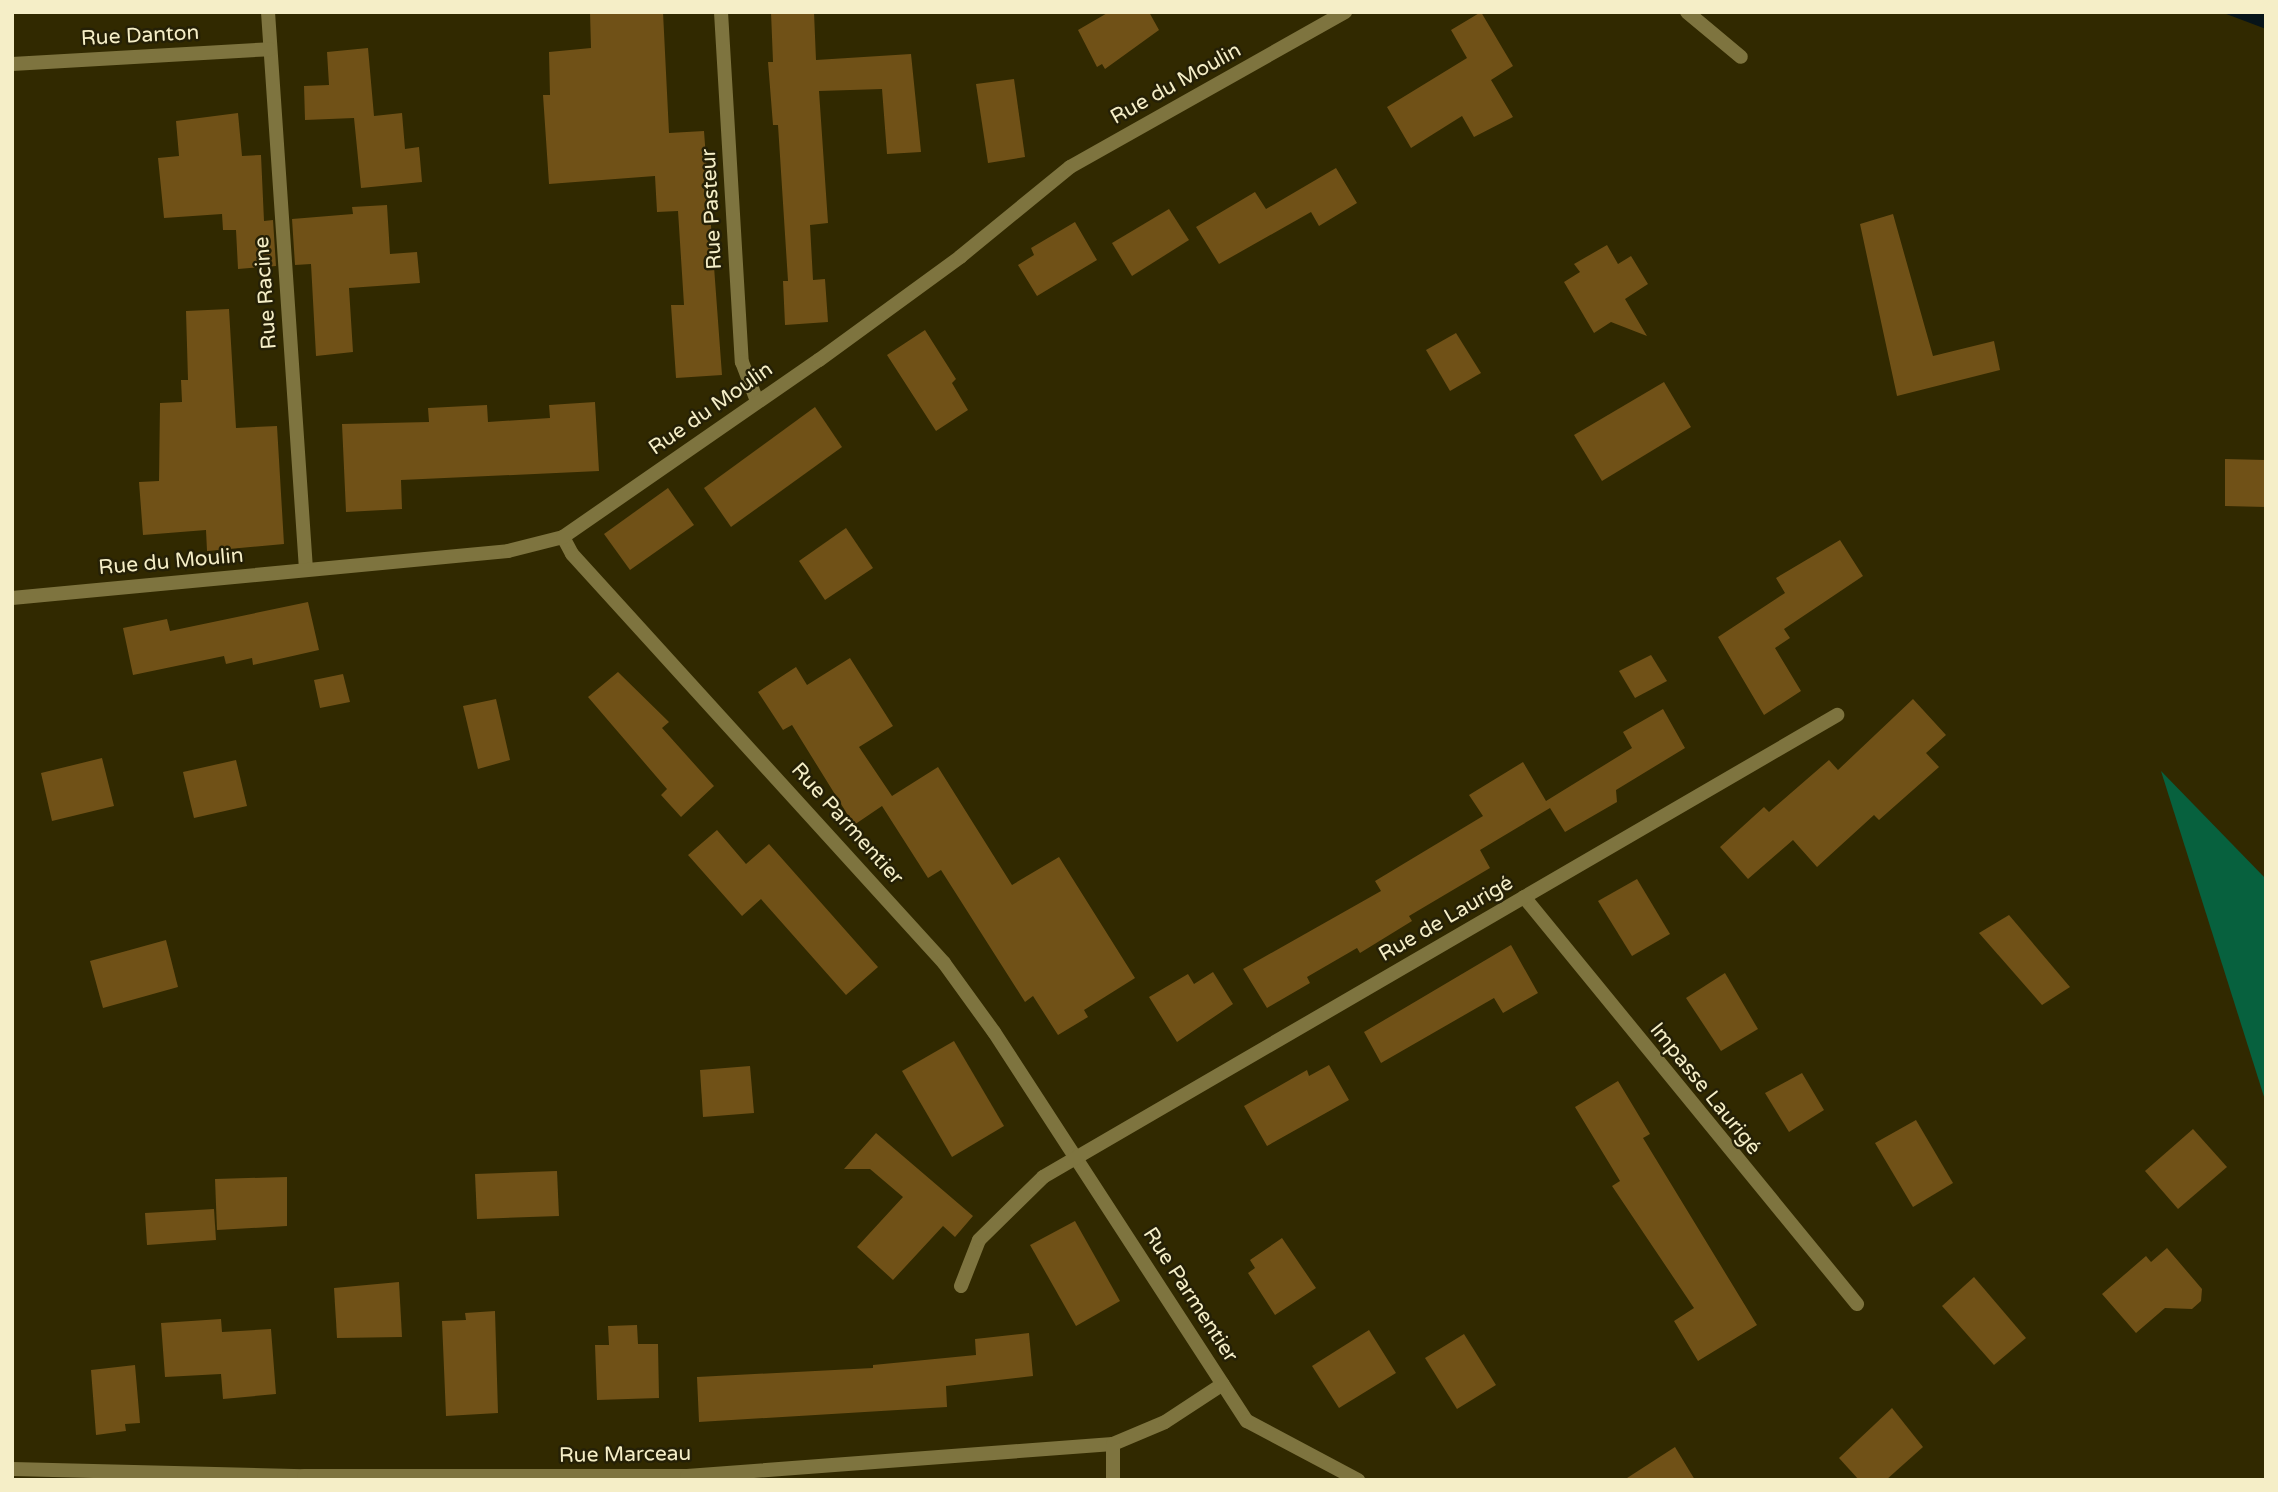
<!DOCTYPE html>
<html>
<head>
<meta charset="utf-8">
<style>
	body { margin:0 }
	#map { position:relative; width:2278px; height:1492px; overflow:hidden; background:#312900; font-family:"Varela Round",sans-serif }
	div>[style] { position:absolute }
	.green>* { inset:0; background:#07613e }
	.water>* { inset:0; background:#071419 }
	.building>* { inset:0; background:#705117 }
	.street>* { height:14px; margin:-7px; padding:0 7px; transform-origin:7px; border-radius:7px; background:#7e743f }
	span { translate:-50% -50%; white-space:nowrap; text-align:center; line-height:1.15; -webkit-text-stroke:5px #252006; paint-order:stroke }
	.street-label { font-size:21px; color:#f5eec7 }
	.frame { position:absolute; inset:0; border:14px solid #f5eec7; pointer-events:none }
</style>
</head>
<body>
<div id="map">
	<div class="green">
		<div style="clip-path:polygon(2161px 771px,2266px 879px,2266px 1103px)"></div>
	</div>
	<div class="water">
		<div style="clip-path:polygon(2221px 12px,2266px 12px,2266px 29px)"></div>
	</div>
	<div class="building">
		<div style="clip-path:polygon(590px 12px,663px 12px,669px 133px,704px 131px,722px 375px,676px 378px,671px 305px,684px 305px,678px 211px,657px 212px,655px 176px,549px 184px,543px 95px,550px 95px,549px 52px,591px 48px)"></div>
		<div style="clip-path:polygon(771px 12px,814px 12px,816px 60px,911px 54px,921px 152px,887px 154px,882px 89px,819px 91px,828px 223px,810px 225px,813px 280px,825px 279px,828px 322px,785px 325px,783px 281px,788px 281px,778px 125px,773px 125px,768px 62px,773px 62px)"></div>
		<div style="clip-path:polygon(1109px 12px,1149px 12px,1159px 30px,1105px 69px,1102px 64px,1097px 67px,1078px 30px)"></div>
		<div style="clip-path:polygon(1481px 12px,1513px 66px,1491px 80px,1513px 117px,1474px 137px,1462px 116px,1411px 148px,1387px 107px,1467px 58px,1451px 30px)"></div>
		<div style="clip-path:polygon(368px 48px,374px 116px,402px 113px,405px 149px,419px 147px,422px 182px,361px 188px,354px 118px,305px 120px,304px 86px,329px 85px,327px 52px)"></div>
		<div style="clip-path:polygon(1014px 79px,1025px 157px,988px 163px,976px 84px)"></div>
		<div style="clip-path:polygon(238px 113px,242px 156px,261px 155px,264px 221px,273px 220px,276px 266px,238px 269px,236px 230px,223px 230px,222px 214px,164px 218px,158px 158px,179px 156px,176px 121px)"></div>
		<div style="clip-path:polygon(1336px 168px,1357px 203px,1319px 226px,1311px 212px,1219px 264px,1196px 227px,1255px 192px,1266px 209px)"></div>
		<div style="clip-path:polygon(387px 205px,390px 254px,417px 252px,420px 283px,349px 288px,353px 352px,316px 356px,311px 264px,295px 265px,292px 219px,353px 214px,352px 207px)"></div>
		<div style="clip-path:polygon(1169px 209px,1189px 240px,1132px 276px,1112px 243px)"></div>
		<div style="clip-path:polygon(1893px 214px,1933px 356px,1994px 341px,2000px 370px,1897px 396px,1860px 224px)"></div>
		<div style="clip-path:polygon(1075px 222px,1097px 260px,1037px 296px,1018px 265px,1034px 255px,1031px 248px)"></div>
		<div style="clip-path:polygon(1607px 245px,1618px 264px,1631px 256px,1648px 284px,1625px 299px,1647px 336px,1611px 322px,1594px 333px,1564px 282px,1580px 272px,1574px 264px)"></div>
		<div style="clip-path:polygon(229px 309px,236px 428px,277px 426px,284px 544px,207px 551px,206px 530px,143px 535px,139px 482px,159px 481px,160px 403px,182px 402px,181px 380px,188px 380px,186px 311px)"></div>
		<div style="clip-path:polygon(925px 330px,956px 379px,952px 383px,968px 410px,936px 431px,887px 355px)"></div>
		<div style="clip-path:polygon(1456px 333px,1481px 373px,1450px 391px,1426px 350px)"></div>
		<div style="clip-path:polygon(1664px 382px,1691px 427px,1602px 481px,1574px 435px)"></div>
		<div style="clip-path:polygon(595px 402px,599px 471px,401px 480px,402px 509px,346px 512px,342px 424px,429px 422px,428px 408px,487px 405px,488px 422px,550px 418px,549px 405px)"></div>
		<div style="clip-path:polygon(815px 407px,842px 447px,731px 527px,704px 488px)"></div>
		<div style="clip-path:polygon(2225px 459px,2266px 460px,2266px 507px,2225px 506px)"></div>
		<div style="clip-path:polygon(668px 488px,694px 525px,630px 570px,604px 534px)"></div>
		<div style="clip-path:polygon(846px 528px,873px 568px,825px 600px,799px 561px)"></div>
		<div style="clip-path:polygon(1840px 540px,1863px 576px,1784px 629px,1790px 638px,1775px 648px,1801px 691px,1764px 715px,1718px 637px,1785px 593px,1776px 578px)"></div>
		<div style="clip-path:polygon(308px 602px,319px 650px,253px 665px,252px 658px,226px 664px,224px 656px,133px 675px,123px 628px,167px 619px,170px 631px)"></div>
		<div style="clip-path:polygon(1651px 655px,1667px 681px,1635px 698px,1619px 671px)"></div>
		<div style="clip-path:polygon(850px 658px,893px 726px,859px 747px,892px 796px,938px 767px,1012px 885px,1059px 857px,1135px 978px,1084px 1010px,1088px 1017px,1058px 1035px,1033px 996px,1025px 1002px,941px 870px,928px 878px,882px 806px,854px 825px,792px 725px,783px 730px,758px 692px,796px 667px,807px 685px)"></div>
		<div style="clip-path:polygon(618px 672px,669px 722px,662px 728px,714px 786px,681px 817px,661px 795px,667px 789px,588px 697px)"></div>
		<div style="clip-path:polygon(343px 674px,350px 702px,320px 708px,314px 680px)"></div>
		<div style="clip-path:polygon(496px 699px,510px 760px,478px 769px,463px 706px)"></div>
		<div style="clip-path:polygon(1913px 699px,1946px 735px,1926px 753px,1939px 767px,1879px 820px,1874px 815px,1817px 867px,1793px 840px,1748px 879px,1720px 847px,1764px 807px,1769px 812px,1829px 760px,1838px 770px)"></div>
		<div style="clip-path:polygon(1663px 709px,1685px 748px,1616px 790px,1617px 802px,1565px 832px,1550px 808px,1480px 850px,1490px 868px,1409px 916px,1412px 921px,1360px 953px,1357px 948px,1307px 977px,1310px 983px,1267px 1008px,1243px 969px,1381px 891px,1375px 881px,1483px 816px,1469px 795px,1523px 762px,1546px 801px,1632px 748px,1623px 732px)"></div>
		<div style="clip-path:polygon(102px 758px,114px 806px,52px 821px,41px 773px)"></div>
		<div style="clip-path:polygon(236px 760px,247px 806px,194px 818px,183px 772px)"></div>
		<div style="clip-path:polygon(717px 830px,746px 864px,769px 844px,878px 967px,846px 995px,761px 899px,742px 916px,688px 855px)"></div>
		<div style="clip-path:polygon(1637px 879px,1670px 934px,1632px 956px,1598px 901px)"></div>
		<div style="clip-path:polygon(2009px 915px,2070px 987px,2042px 1005px,1979px 933px)"></div>
		<div style="clip-path:polygon(166px 940px,178px 987px,103px 1008px,90px 961px)"></div>
		<div style="clip-path:polygon(1511px 945px,1538px 993px,1503px 1013px,1494px 998px,1381px 1063px,1364px 1032px)"></div>
		<div style="clip-path:polygon(1213px 972px,1233px 1004px,1177px 1042px,1149px 997px,1188px 974px,1194px 984px)"></div>
		<div style="clip-path:polygon(1725px 973px,1758px 1029px,1721px 1051px,1686px 998px)"></div>
		<div style="clip-path:polygon(954px 1041px,1004px 1126px,952px 1157px,902px 1071px)"></div>
		<div style="clip-path:polygon(1329px 1065px,1349px 1100px,1267px 1146px,1244px 1106px,1307px 1070px,1309px 1076px)"></div>
		<div style="clip-path:polygon(750px 1066px,754px 1113px,703px 1117px,700px 1070px)"></div>
		<div style="clip-path:polygon(1802px 1073px,1824px 1110px,1789px 1132px,1765px 1093px)"></div>
		<div style="clip-path:polygon(1618px 1081px,1650px 1134px,1643px 1138px,1757px 1325px,1698px 1361px,1674px 1321px,1694px 1308px,1612px 1186px,1620px 1181px,1575px 1107px)"></div>
		<div style="clip-path:polygon(1916px 1120px,1953px 1183px,1913px 1207px,1875px 1143px)"></div>
		<div style="clip-path:polygon(2193px 1129px,2227px 1167px,2178px 1209px,2145px 1171px)"></div>
		<div style="clip-path:polygon(876px 1133px,973px 1216px,955px 1237px,943px 1226px,893px 1280px,857px 1247px,903px 1197px,870px 1169px,844px 1169px)"></div>
		<div style="clip-path:polygon(557px 1171px,559px 1216px,477px 1219px,475px 1174px)"></div>
		<div style="clip-path:polygon(287px 1177px,287px 1226px,217px 1230px,215px 1179px)"></div>
		<div style="clip-path:polygon(214px 1209px,216px 1240px,147px 1245px,145px 1213px)"></div>
		<div style="clip-path:polygon(1075px 1221px,1120px 1301px,1076px 1326px,1030px 1245px)"></div>
		<div style="clip-path:polygon(1282px 1238px,1316px 1288px,1275px 1315px,1248px 1273px,1255px 1268px,1250px 1260px)"></div>
		<div style="clip-path:polygon(2167px 1248px,2202px 1289px,2201px 1301px,2192px 1309px,2165px 1308px,2136px 1333px,2102px 1294px,2146px 1256px,2151px 1262px)"></div>
		<div style="clip-path:polygon(1974px 1277px,2026px 1338px,1994px 1365px,1942px 1306px)"></div>
		<div style="clip-path:polygon(399px 1282px,402px 1337px,337px 1338px,334px 1288px)"></div>
		<div style="clip-path:polygon(495px 1311px,498px 1413px,446px 1416px,442px 1321px,466px 1320px,465px 1313px)"></div>
		<div style="clip-path:polygon(221px 1319px,222px 1332px,271px 1329px,276px 1394px,223px 1399px,221px 1374px,165px 1377px,161px 1323px)"></div>
		<div style="clip-path:polygon(637px 1325px,638px 1344px,658px 1344px,659px 1398px,597px 1400px,595px 1345px,609px 1345px,608px 1326px)"></div>
		<div style="clip-path:polygon(1369px 1330px,1396px 1373px,1339px 1408px,1312px 1366px)"></div>
		<div style="clip-path:polygon(1029px 1333px,1033px 1376px,946px 1386px,947px 1407px,699px 1422px,697px 1377px,873px 1368px,873px 1365px,976px 1355px,975px 1339px)"></div>
		<div style="clip-path:polygon(1464px 1334px,1496px 1385px,1457px 1409px,1425px 1358px)"></div>
		<div style="clip-path:polygon(135px 1365px,140px 1423px,125px 1424px,126px 1431px,96px 1435px,91px 1370px)"></div>
		<div style="clip-path:polygon(1892px 1408px,1923px 1447px,1886px 1480px,1859px 1480px,1839px 1458px)"></div>
		<div style="clip-path:polygon(1675px 1447px,1695px 1480px,1624px 1480px)"></div>
	</div>
	<div class="street">
		<div style="left:268px;top:12px;width:559px;rotate:86.1deg"></div>
		<div style="left:721px;top:12px;width:351px;rotate:86.6deg"></div>
		<div style="left:742px;top:362px;width:42px;rotate:69deg"></div>
		<div style="left:1687px;top:12px;width:70px;rotate:39.8deg"></div>
		<div style="left:12px;top:64px;width:258px;rotate:-3.3deg"></div>
		<div style="left:563px;top:537px;width:19px;rotate:62deg"></div>
		<div style="left:572px;top:554px;width:553px;rotate:47.71deg"></div>
		<div style="left:944px;top:963px;width:85px;rotate:54.1deg"></div>
		<div style="left:994px;top:1032px;width:464px;rotate:57deg"></div>
		<div style="left:1247px;top:1421px;width:126px;rotate:28deg"></div>
		<div style="left:12px;top:598px;width:498px;rotate:-5.4deg"></div>
		<div style="left:508px;top:551px;width:57px;rotate:-14.3deg"></div>
		<div style="left:563px;top:537px;width:311px;rotate:-34.7deg"></div>
		<div style="left:819px;top:360px;width:175px;rotate:-36.1deg"></div>
		<div style="left:960px;top:257px;width:142px;rotate:-39.3deg"></div>
		<div style="left:1070px;top:167px;width:316px;rotate:-29.4deg"></div>
		<div style="left:1524px;top:897px;width:526px;rotate:50.71deg"></div>
		<div style="left:961px;top:1286px;width:49px;rotate:-68.6deg"></div>
		<div style="left:979px;top:1240px;width:90px;rotate:-44.5deg"></div>
		<div style="left:1043px;top:1177px;width:919px;rotate:-30.19deg"></div>
		<div style="left:12px;top:1469px;width:292px;rotate:1.4deg"></div>
		<div style="left:304px;top:1476px;width:383px"></div>
		<div style="left:687px;top:1476px;width:427px;rotate:-4.3deg"></div>
		<div style="left:1113px;top:1444px;width:56px;rotate:-22.9deg"></div>
		<div style="left:1165px;top:1422px;width:69px;rotate:-33.2deg"></div>
		<div style="left:1113px;top:1480px;width:36px;rotate:-90deg"></div>
	</div>
	<div class="street-label">
		<span style="left:140px;top:36px;rotate:-3deg">Rue Danton</span>
		<span style="left:1176px;top:84px;rotate:-29deg">Rue du Moulin</span>
		<span style="left:712px;top:209px;rotate:-93deg">Rue Pasteur</span>
		<span style="left:266px;top:293px;rotate:-94deg">Rue Racine</span>
		<span style="left:711px;top:409px;rotate:-35deg">Rue du Moulin</span>
		<span style="left:171px;top:562px;rotate:-5deg">Rue du Moulin</span>
		<span style="left:847px;top:824px;rotate:48deg">Rue Parmentier</span>
		<span style="left:1446px;top:919px;rotate:-30deg">Rue de Laurigé</span>
		<span style="left:1705px;top:1089px;rotate:51deg">Impasse Laurigé</span>
		<span style="left:1190px;top:1295px;rotate:57deg">Rue Parmentier</span>
		<span style="left:625px;top:1455px;rotate:-1deg">Rue Marceau</span>
	</div>
	<div class="frame"></div>
</div>
</body>
</html>
